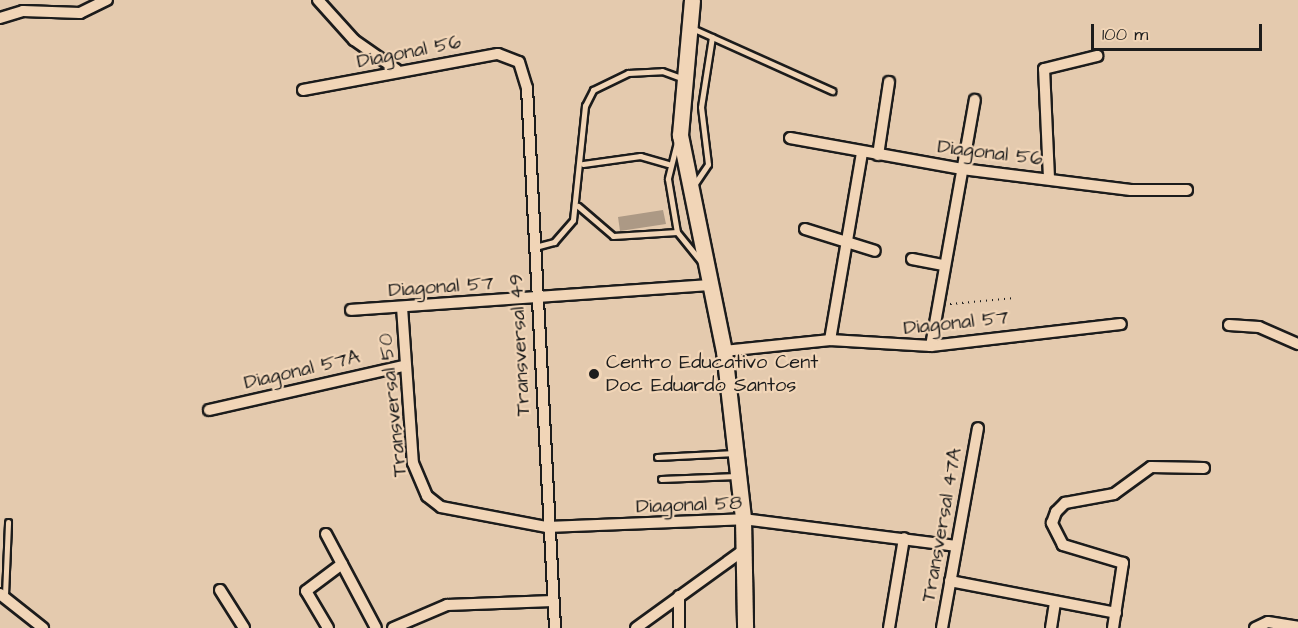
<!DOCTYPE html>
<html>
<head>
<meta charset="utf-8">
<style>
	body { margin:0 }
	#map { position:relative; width:1298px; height:628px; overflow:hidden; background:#e4caae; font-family:"Architects Daughter",sans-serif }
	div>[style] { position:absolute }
	.building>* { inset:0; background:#ac9985 }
	.path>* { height:2px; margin-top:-1px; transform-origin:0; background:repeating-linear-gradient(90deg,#1c1c1c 0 1.5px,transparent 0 6px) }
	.roads { filter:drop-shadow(2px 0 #1c1c1c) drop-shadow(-2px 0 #1c1c1c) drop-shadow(0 2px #1c1c1c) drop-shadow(0 -2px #1c1c1c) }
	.lane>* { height:5px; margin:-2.5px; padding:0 2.5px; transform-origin:2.5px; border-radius:2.5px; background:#f1d5b7 }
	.street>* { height:10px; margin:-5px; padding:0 5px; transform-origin:5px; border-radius:5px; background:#f1d5b7 }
	.secondary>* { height:15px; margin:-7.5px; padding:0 7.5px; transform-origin:7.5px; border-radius:7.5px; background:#f1d5b7 }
	.dots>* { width:16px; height:16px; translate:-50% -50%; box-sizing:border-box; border:3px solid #f1d5b7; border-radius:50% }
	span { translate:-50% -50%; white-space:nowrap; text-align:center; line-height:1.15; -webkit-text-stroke:4.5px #f1d5b7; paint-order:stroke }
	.street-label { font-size:20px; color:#1c1c1c }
	.poi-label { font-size:20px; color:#1c1c1c }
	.left { translate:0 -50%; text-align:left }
	.scale { position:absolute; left:1091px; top:24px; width:171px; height:27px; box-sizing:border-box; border:3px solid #1c1c1c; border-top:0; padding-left:8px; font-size:18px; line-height:21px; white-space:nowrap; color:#1c1c1c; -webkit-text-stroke:4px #f1d5b7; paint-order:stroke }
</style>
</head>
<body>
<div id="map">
	<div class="building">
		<div style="clip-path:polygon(663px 210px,666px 224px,620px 231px,618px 217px)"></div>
	</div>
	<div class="path">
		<div style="left:950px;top:304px;width:65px;rotate:-5.3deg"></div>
	</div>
	<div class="roads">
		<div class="lane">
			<div style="left:692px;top:28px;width:154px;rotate:24.2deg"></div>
			<div style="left:677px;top:142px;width:38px;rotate:104deg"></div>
			<div style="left:668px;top:179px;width:54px;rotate:80.4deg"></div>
			<div style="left:677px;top:232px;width:41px;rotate:50.9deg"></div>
			<div style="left:583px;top:164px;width:58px;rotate:-8deg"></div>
			<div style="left:640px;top:156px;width:29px;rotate:16deg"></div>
			<div style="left:694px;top:185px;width:25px;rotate:-56deg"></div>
			<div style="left:708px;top:164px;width:57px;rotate:-97deg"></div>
			<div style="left:701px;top:107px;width:71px;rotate:-81.1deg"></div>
			<div style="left:578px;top:206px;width:46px;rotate:40.6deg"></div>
			<div style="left:613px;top:236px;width:64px;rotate:-3.6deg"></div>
			<div style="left:535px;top:247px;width:20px;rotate:-15deg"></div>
			<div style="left:554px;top:242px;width:29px;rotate:-49deg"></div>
			<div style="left:573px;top:220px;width:115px;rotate:-84deg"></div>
			<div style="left:585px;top:106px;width:18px;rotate:-63deg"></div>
			<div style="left:593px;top:90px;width:39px;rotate:-26deg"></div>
			<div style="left:628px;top:73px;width:34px;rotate:-3deg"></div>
			<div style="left:662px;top:71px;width:20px;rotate:20deg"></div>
			<div style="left:657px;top:457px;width:78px;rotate:-2.9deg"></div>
			<div style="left:661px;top:479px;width:76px;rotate:-2.3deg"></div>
			<div style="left:5px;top:595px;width:73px;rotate:-87.6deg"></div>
		</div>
		<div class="street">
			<div style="left:318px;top:0;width:54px;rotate:48deg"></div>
			<div style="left:354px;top:40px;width:52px;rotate:34.9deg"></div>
			<div style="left:0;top:18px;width:24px;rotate:-17deg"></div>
			<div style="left:23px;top:11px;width:57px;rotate:2deg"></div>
			<div style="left:80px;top:13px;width:30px;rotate:-26deg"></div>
			<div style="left:303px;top:90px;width:198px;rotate:-10.5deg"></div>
			<div style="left:498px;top:54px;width:22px;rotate:21deg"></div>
			<div style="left:519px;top:62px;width:27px;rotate:73deg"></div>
			<div style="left:527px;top:88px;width:541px;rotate:87.03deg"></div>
			<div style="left:790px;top:138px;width:175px;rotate:10.2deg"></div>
			<div style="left:962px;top:169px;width:170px;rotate:7.1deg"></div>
			<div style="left:1131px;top:190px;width:56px"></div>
			<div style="left:878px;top:155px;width:74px;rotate:-81.4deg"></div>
			<div style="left:1049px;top:178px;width:109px;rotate:-92.6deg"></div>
			<div style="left:1044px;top:69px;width:55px;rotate:-13.8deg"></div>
			<div style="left:805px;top:229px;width:73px;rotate:17.4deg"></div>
			<div style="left:912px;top:259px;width:32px;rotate:11deg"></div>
			<div style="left:402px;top:307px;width:156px;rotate:86deg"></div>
			<div style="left:413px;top:463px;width:36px;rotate:67deg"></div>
			<div style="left:427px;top:496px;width:18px;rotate:38deg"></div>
			<div style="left:441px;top:507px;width:108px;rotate:10.7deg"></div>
			<div style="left:547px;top:527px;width:196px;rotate:-2.3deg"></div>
			<div style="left:743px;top:519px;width:215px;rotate:7.2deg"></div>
			<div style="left:351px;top:310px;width:362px;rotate:-4deg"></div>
			<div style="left:1229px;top:325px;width:30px;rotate:4deg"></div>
			<div style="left:1259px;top:327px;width:43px;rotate:23.6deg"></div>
			<div style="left:830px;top:340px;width:190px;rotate:-80.3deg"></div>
			<div style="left:931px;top:346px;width:250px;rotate:-79.9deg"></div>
			<div style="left:724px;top:351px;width:107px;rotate:-5.9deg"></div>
			<div style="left:830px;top:340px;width:101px;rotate:3.4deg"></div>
			<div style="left:931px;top:346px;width:191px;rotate:-6.6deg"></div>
			<div style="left:209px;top:410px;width:198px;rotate:-12.8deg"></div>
			<div style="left:326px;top:534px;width:106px;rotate:62deg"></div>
			<div style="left:950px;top:581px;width:169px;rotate:10.9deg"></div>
			<div style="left:220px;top:590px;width:45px;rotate:57.7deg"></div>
			<div style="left:0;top:594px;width:55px;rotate:38.3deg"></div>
			<div style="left:328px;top:628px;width:43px;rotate:-120.7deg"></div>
			<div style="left:306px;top:591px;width:45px;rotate:-36.9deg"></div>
			<div style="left:393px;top:628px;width:59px;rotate:-23.1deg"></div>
			<div style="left:447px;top:605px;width:106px;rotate:-2.2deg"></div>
			<div style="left:636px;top:628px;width:135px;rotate:-35.9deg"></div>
			<div style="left:679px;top:628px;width:32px;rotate:-90deg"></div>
			<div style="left:889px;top:628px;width:91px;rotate:-80.5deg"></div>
			<div style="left:942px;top:628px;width:203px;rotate:-79.8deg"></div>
			<div style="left:1051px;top:628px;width:26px;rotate:-81deg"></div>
			<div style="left:1113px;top:628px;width:66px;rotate:-81.3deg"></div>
			<div style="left:1123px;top:563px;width:63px;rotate:-163.3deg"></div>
			<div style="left:1063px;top:545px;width:25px;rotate:-117deg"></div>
			<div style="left:1052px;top:523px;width:12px;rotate:-70deg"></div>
			<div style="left:1056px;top:512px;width:13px;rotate:-45deg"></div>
			<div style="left:1065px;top:503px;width:50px;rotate:-10.4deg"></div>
			<div style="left:1114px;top:494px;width:46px;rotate:-36.1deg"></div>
			<div style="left:1151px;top:467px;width:53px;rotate:1.1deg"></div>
			<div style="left:1255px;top:628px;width:14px;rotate:-25deg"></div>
			<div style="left:1268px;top:622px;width:30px;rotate:9deg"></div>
		</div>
		<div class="secondary">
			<div style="left:692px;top:0;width:136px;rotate:95.1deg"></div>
			<div style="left:680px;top:135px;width:220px;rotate:78.5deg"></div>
			<div style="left:724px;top:351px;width:169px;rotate:83.5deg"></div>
			<div style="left:743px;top:519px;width:109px;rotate:88.9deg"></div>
		</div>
	</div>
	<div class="dots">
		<div style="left:594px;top:374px;background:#1c1c1c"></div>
	</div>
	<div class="street-label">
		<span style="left:409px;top:52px;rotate:-11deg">Diagonal 56</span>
		<span style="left:990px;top:153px;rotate:7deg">Diagonal 56</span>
		<span style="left:441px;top:287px;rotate:-4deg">Diagonal 57</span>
		<span style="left:956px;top:323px;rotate:-6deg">Diagonal 57</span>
		<span style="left:520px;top:345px;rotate:-93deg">Transversal 49</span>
		<span style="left:302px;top:370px;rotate:-13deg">Diagonal 57A</span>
		<span style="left:393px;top:405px;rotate:-96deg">Transversal 50</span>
		<span style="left:689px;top:505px;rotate:-2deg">Diagonal 58</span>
		<span style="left:942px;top:525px;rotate:-80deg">Transversal 47A</span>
	</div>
	<div class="poi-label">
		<span class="left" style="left:606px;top:374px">Centro Educativo Cent<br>Doc Eduardo Santos</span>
	</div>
	<div class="scale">100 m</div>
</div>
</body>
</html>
